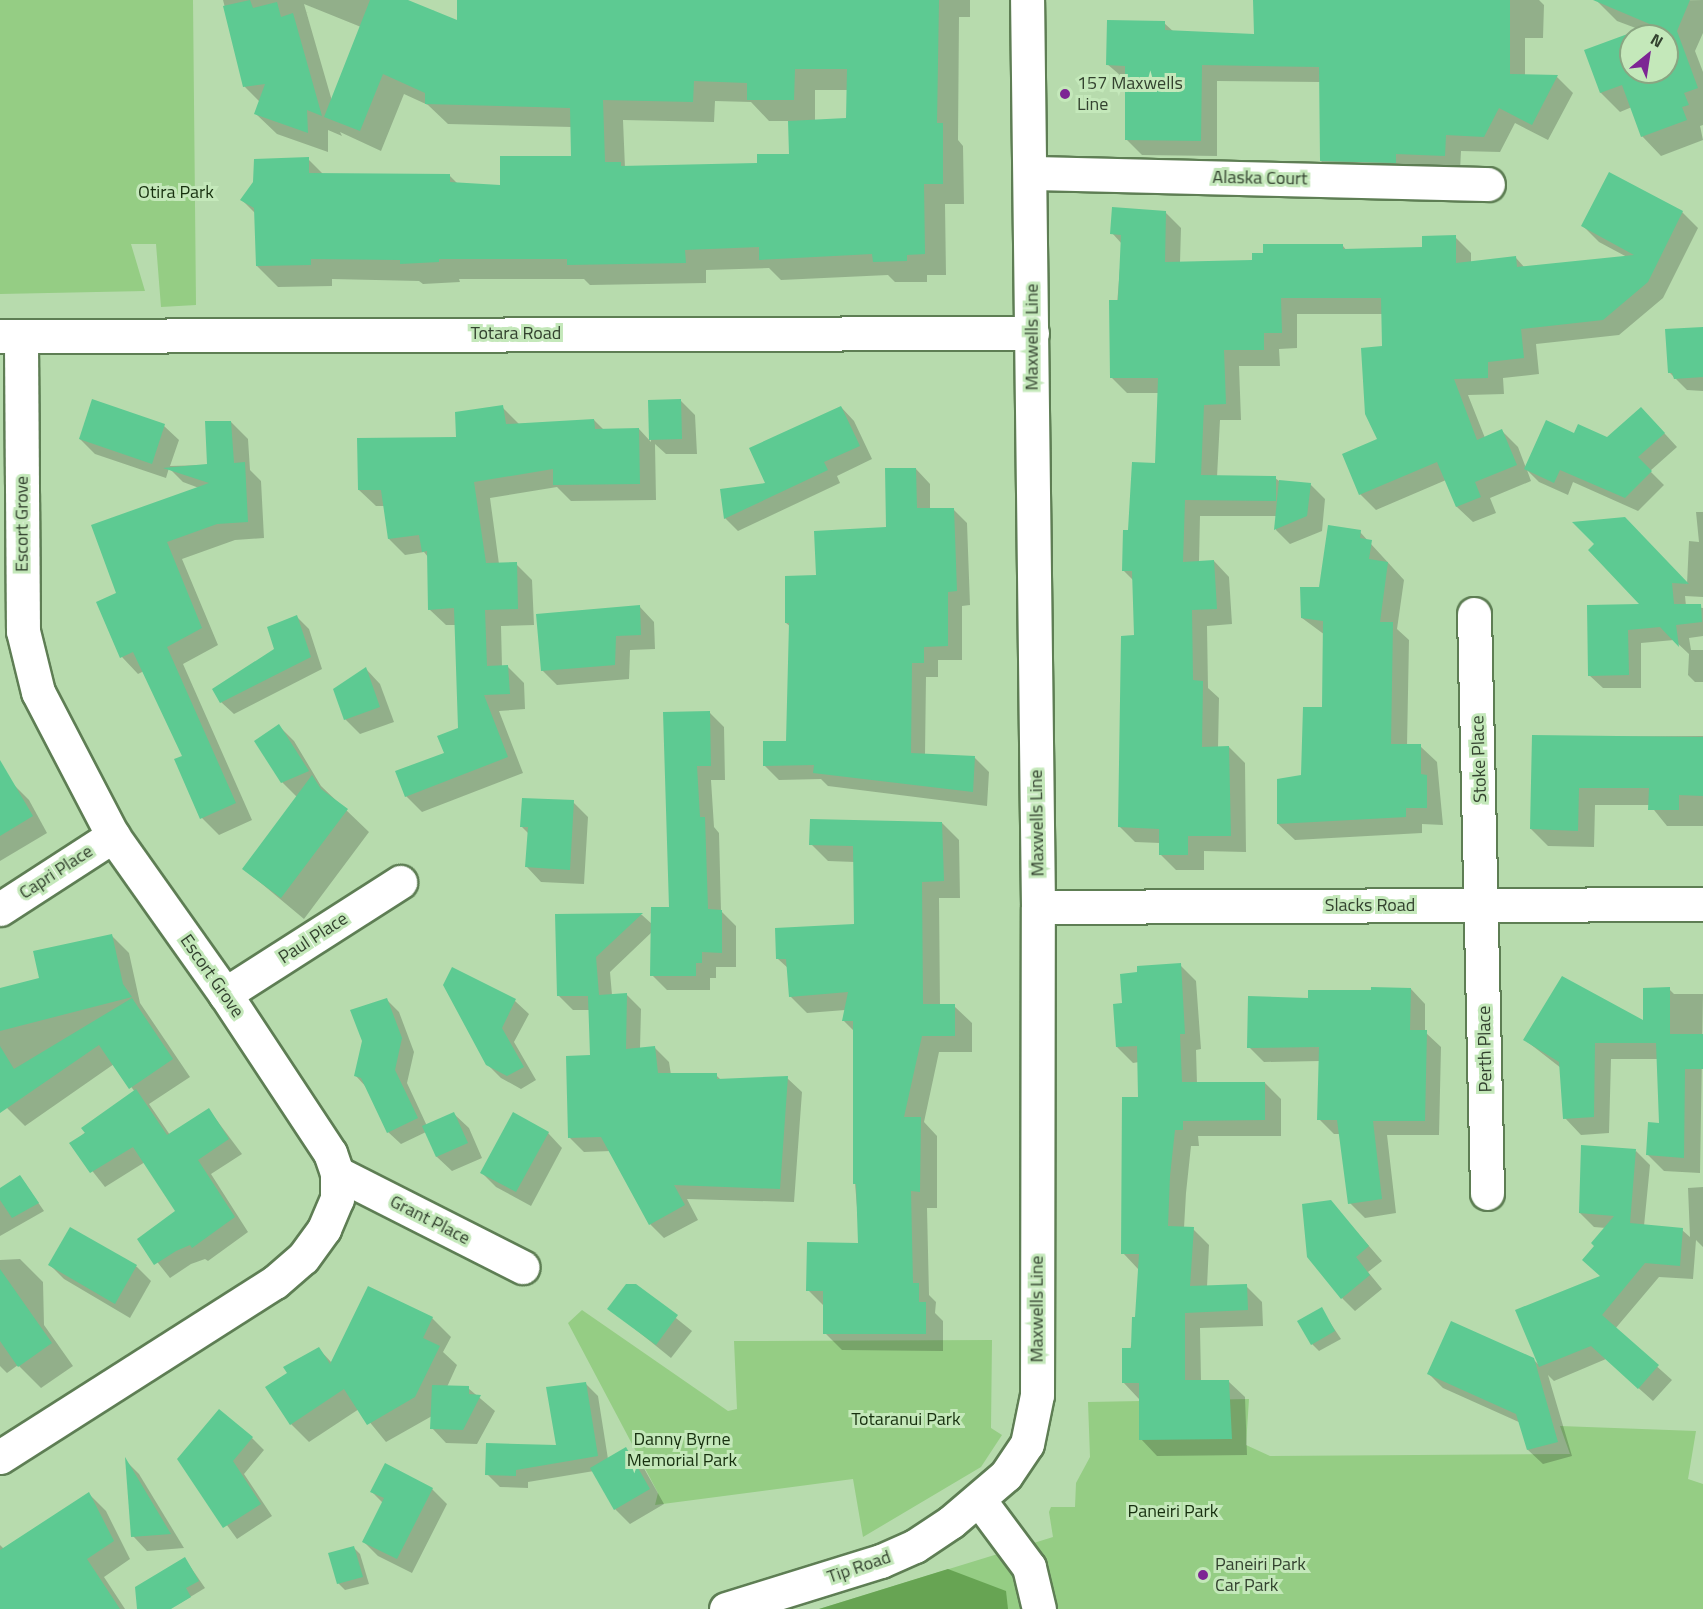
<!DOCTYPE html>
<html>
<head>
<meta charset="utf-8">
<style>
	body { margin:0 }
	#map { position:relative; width:1703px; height:1609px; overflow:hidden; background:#b7dbad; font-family:"Titillium Web",sans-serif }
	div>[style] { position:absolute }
	.green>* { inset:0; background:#95cd84 }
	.forest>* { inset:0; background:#67a453 }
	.shadow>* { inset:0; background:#0003 }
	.building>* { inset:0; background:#5dca92 }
	.roads { filter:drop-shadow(2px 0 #5e7e54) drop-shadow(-2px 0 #5e7e54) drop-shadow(0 2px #5e7e54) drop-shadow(0 -2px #5e7e54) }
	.minor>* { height:33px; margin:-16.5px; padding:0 16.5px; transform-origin:16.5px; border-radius:16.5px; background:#fff }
	.dots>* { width:16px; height:16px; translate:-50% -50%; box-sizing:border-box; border:3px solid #c4e8ba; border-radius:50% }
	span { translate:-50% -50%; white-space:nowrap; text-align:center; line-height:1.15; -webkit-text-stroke:6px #c4e8ba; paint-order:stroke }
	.poi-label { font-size:18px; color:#33422f }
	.left { translate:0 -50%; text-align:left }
	.street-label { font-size:18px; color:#33422f }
	.park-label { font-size:18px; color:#17300f }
	.north { position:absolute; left:1619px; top:24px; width:60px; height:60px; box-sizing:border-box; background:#c4e8ba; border:2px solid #8aa682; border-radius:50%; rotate:30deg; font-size:16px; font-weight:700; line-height:24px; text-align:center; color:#33422f }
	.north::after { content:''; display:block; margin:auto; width:21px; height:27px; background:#7d2594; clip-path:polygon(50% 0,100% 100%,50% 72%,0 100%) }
</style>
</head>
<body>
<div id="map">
	<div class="green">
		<div style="clip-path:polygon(0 0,193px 0,196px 305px,161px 307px,156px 244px,131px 244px,145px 291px,0 294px)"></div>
		<div style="clip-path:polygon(582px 1310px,728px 1411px,737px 1409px,734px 1341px,992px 1340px,991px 1428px,1002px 1435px,981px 1467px,863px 1537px,853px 1479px,655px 1505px,658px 1493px,568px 1323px)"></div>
		<div style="clip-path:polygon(1249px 1399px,1246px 1445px,1270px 1456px,1570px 1454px,1560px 1426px,1696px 1431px,1688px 1479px,1703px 1484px,1703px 1609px,819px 1609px,1053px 1537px,1049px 1512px,1051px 1507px,1075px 1507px,1076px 1483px,1090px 1457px,1088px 1402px)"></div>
	</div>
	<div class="forest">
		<div style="clip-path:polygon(948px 1569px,1006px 1591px,1008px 1609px,819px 1609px)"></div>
	</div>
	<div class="shadow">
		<div style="clip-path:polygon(evenodd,223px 0,404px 0,458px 22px,458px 0,970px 0,970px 17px,959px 17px,958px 140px,963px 146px,964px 204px,945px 204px,946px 275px,927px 275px,927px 282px,895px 282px,888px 275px,781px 280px,769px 268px,706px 270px,706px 283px,590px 285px,584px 279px,459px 279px,460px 282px,423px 284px,419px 281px,332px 279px,332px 286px,278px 287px,257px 266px,256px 214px,242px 200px,308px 159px,324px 175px,449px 175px,458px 184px,502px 187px,572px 158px,572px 127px,448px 124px,428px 105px,404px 94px,381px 151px,340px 132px,342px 136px,328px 130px,328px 152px,277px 134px,256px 114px,260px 102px,245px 87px,223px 0,304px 4px,361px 27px,332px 101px,304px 4px,223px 0,815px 90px,848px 90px,847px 120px,815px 121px,815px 90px,223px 0,715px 101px,751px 102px,769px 121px,789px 121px,790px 156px,759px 164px,625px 168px,623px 120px,714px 122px,715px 101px)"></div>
		<div style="clip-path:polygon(1255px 0,1539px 0,1544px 5px,1543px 38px,1525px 38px,1525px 76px,1557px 77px,1573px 93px,1548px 140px,1515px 123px,1500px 152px,1461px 151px,1460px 171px,1337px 177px,1321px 161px,1321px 82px,1217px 81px,1217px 156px,1142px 155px,1126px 139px,1127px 81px,1107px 64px,1164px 23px,1174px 32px,1256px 35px)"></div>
		<div style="clip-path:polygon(evenodd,1703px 0,1703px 33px,1695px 51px,1703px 72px,1703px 125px,1700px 126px,1703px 140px,1661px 156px,1642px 136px,1632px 107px,1620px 112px,1601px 93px,1586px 51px,1641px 30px,1617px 21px,1598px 2px,1703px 0,1631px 36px,1667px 36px,1667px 72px,1631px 72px,1631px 36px)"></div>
		<div style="clip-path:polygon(1165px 212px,1181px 228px,1180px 263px,1253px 262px,1343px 246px,1347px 251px,1424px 249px,1455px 237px,1471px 253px,1471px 263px,1516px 258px,1525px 268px,1627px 257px,1599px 242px,1583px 226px,1682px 212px,1698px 228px,1663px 298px,1619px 335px,1536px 344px,1539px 374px,1503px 378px,1504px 394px,1468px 395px,1485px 438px,1502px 431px,1518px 447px,1526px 468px,1575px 435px,1607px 439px,1654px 422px,1677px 447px,1650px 471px,1664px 485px,1638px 511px,1573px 482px,1568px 495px,1539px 482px,1527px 470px,1531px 481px,1490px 498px,1496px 513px,1473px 522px,1457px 507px,1446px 480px,1376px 510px,1360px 494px,1380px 440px,1383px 314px,1297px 314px,1297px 348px,1279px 349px,1280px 366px,1239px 366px,1241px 420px,1220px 420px,1217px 477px,1275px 478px,1279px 481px,1310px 484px,1325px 499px,1322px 531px,1290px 544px,1276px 530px,1277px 516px,1200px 516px,1199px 562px,1214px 561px,1229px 577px,1232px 624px,1207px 626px,1208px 688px,1219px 698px,1218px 748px,1229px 747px,1245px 763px,1246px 852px,1204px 851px,1204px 870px,1176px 870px,1160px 854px,1160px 843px,1135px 842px,1119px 826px,1135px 637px,1134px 581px,1123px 570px,1129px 532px,1157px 464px,1159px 393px,1127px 393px,1111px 377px,1122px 244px,1112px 233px)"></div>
		<div style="clip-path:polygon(1703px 329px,1703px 391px,1687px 390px,1669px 372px)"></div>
		<div style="clip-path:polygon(681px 401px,695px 415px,697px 454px,666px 454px,655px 444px,656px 500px,571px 501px,557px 487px,490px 498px,499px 564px,516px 564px,532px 580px,534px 625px,501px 626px,502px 667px,508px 667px,524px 683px,525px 709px,499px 711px,523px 773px,422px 812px,406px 796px,446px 754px,460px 729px,456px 625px,446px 625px,429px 609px,428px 557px,424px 552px,405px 555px,389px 539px,385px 506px,376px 506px,359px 490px,458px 439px,502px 407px,519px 424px,594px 420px,604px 430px,639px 429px,651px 442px,650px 402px)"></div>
		<div style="clip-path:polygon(841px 407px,854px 421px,872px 459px,837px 476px,840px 483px,738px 531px,725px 518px,767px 484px)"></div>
		<div style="clip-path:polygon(231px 422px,248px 439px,250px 470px,261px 481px,264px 538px,235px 540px,182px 559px,218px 645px,183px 664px,252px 820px,219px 835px,202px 818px,176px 760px,184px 757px,144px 671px,138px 674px,122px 657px,118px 594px,199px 488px,183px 482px,169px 468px,166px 478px,95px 454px,80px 439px,164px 426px,179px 440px,170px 466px,208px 465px)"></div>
		<div style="clip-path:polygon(916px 469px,930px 484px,930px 509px,953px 509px,967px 523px,970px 605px,962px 606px,962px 660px,938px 660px,938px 677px,926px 677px,925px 755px,975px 758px,989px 772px,987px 806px,828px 786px,821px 779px,779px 780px,764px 765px,787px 742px,791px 627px,786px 623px,818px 577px,887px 528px)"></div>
		<div style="clip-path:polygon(1696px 512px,1703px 512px,1703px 597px,1685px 596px,1686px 606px,1703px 608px,1703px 636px,1689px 638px,1691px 650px,1703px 650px,1703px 682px,1695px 682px,1688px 675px,1689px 654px,1674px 640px,1641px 643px,1641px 688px,1603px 688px,1589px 675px,1642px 606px,1624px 519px,1687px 584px,1689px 541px,1699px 542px)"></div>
		<div style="clip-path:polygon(1360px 532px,1404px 580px,1397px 629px,1409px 640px,1407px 746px,1420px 746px,1437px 762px,1443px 825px,1422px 824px,1422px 833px,1295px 840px,1278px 824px,1302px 776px,1324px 709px,1325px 635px,1302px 618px)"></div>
		<div style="clip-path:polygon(640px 607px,654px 622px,655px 649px,630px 650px,629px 679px,557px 685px,542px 670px)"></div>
		<div style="clip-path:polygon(297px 617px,309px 629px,322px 669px,234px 714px,221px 702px,275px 649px)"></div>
		<div style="clip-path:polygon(366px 669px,380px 684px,394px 722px,360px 734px,345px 719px)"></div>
		<div style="clip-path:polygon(665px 713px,710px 713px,724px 727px,725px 780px,711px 780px,714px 827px,719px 833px,721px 911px,736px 926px,736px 967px,716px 967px,716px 978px,710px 978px,710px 990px,667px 990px,652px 975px,653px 931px,610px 972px,612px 995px,626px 994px,641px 1009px,640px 1049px,655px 1048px,669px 1062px,671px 1075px,716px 1075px,721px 1080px,787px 1078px,802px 1092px,794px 1202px,687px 1199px,698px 1220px,664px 1238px,650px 1224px,611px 1151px,584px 1152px,570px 1138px,591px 1057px,590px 1010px,573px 1010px,558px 995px,557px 916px,642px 915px,653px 925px,671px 908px)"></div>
		<div style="clip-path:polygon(279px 726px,294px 741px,321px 786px,369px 832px,304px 919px,244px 869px,297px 797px,282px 782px)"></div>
		<div style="clip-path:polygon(1703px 736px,1703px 826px,1667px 826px,1650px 805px,1595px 805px,1594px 847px,1548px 846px,1531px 829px,1534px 737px)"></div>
		<div style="clip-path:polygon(13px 784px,29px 800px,47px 833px,0 861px,0 791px)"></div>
		<div style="clip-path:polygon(573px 802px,588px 817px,584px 884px,541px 882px,527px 867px,529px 834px,521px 826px)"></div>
		<div style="clip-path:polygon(942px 823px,959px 840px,960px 898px,939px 898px,940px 1006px,954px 1006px,972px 1023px,972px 1052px,939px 1052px,924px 1122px,937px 1136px,937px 1208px,927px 1208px,929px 1295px,936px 1302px,935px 1313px,943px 1321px,943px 1351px,842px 1350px,825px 1333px,825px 1307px,808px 1290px,860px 1244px,855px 1183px,854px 1031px,843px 1020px,845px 1010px,807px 1013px,790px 996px,789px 969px,778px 959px,855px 926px,855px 862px,828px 861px,811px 844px)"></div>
		<div style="clip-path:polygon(111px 935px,129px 953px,140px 1003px,190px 1077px,149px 1104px,170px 1135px,209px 1110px,242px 1154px,211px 1174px,248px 1232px,208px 1261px,205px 1259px,191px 1264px,170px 1278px,139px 1239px,177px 1211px,145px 1162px,105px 1187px,71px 1144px,135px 1092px,114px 1064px,25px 1126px,6px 1107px,0 1111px,0 990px,41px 979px)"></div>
		<div style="clip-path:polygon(1180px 965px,1196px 981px,1201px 1049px,1196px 1050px,1197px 1084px,1265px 1083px,1281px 1099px,1281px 1136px,1198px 1136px,1199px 1146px,1191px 1146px,1186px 1193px,1184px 1228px,1193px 1229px,1209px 1245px,1207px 1287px,1246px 1286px,1262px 1302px,1263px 1326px,1200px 1328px,1201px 1381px,1228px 1381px,1245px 1397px,1247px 1455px,1157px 1456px,1141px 1439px,1139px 1399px,1123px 1382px,1137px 1319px,1139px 1270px,1123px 1253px,1140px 1098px,1139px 1062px,1133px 1063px,1117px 1047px,1124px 1004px)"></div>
		<div style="clip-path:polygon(445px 985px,515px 1001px,529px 1014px,514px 1042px,536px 1080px,521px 1089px,501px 1078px,487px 1064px)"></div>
		<div style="clip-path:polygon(1411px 989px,1425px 1004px,1425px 1032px,1441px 1047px,1439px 1135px,1387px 1135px,1396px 1213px,1365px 1218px,1350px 1203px,1340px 1134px,1334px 1134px,1319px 1119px,1320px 1061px,1264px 1062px,1249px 1047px,1309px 999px)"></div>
		<div style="clip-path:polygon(1669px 989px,1674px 994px,1703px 994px,1700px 1173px,1664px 1171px,1647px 1154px,1660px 1125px,1658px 1059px,1611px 1059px,1609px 1133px,1581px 1135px,1565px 1118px,1561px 1068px,1525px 1040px,1644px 1022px)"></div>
		<div style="clip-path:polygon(386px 999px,399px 1012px,414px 1052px,407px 1083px,427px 1126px,454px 1114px,469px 1128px,482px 1158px,452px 1171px,437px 1157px,426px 1132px,401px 1144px,388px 1132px,367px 1088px,356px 1076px,364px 1041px)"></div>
		<div style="clip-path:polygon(548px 1133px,562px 1148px,531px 1206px,496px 1187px,482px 1173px)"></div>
		<div style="clip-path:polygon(1636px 1151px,1650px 1165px,1644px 1226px,1682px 1230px,1690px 1237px,1688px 1188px,1703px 1187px,1703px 1247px,1696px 1240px,1693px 1279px,1659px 1277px,1615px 1329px,1672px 1380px,1653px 1401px,1606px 1359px,1554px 1381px,1548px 1375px,1572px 1456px,1543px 1464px,1528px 1450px,1521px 1423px,1443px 1388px,1428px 1373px,1533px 1359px,1540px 1366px,1601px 1277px,1596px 1246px,1606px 1228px,1594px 1227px,1580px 1213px)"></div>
		<div style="clip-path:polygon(20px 1176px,44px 1211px,0 1236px,0 1189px)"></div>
		<div style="clip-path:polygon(1330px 1201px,1382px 1261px,1368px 1272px,1382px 1289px,1355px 1311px,1342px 1298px)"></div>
		<div style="clip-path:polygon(71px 1229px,137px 1267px,151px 1281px,130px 1318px,64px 1279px,50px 1265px)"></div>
		<div style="clip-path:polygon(20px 1259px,43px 1282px,44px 1325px,73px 1366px,41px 1388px,18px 1365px,7px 1373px,0 1366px,0 1260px)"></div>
		<div style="clip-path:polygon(635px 1285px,692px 1331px,671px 1358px,609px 1308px)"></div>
		<div style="clip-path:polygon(1321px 1309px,1341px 1339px,1319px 1351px,1312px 1344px)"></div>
		<div style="clip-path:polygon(432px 1318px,451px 1337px,443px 1352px,457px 1365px,447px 1387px,468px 1388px,495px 1411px,477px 1444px,446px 1443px,432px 1428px,432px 1416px,386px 1442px,359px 1409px,309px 1442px,291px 1424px,289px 1373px,319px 1349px,332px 1363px)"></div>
		<div style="clip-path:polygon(585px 1383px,598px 1396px,608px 1459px,626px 1449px,641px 1463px,664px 1504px,630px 1524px,615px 1509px,594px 1471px,528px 1482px,528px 1488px,500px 1487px,487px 1474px,558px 1446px)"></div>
		<div style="clip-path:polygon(252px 1438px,264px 1450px,244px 1474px,272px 1516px,237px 1539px,179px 1459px)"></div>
		<div style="clip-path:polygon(126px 1461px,139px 1474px,184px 1548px,147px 1551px,133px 1536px)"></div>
		<div style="clip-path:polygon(432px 1489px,447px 1504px,412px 1573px,378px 1556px,363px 1541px,383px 1503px,372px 1492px)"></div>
		<div style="clip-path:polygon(89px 1494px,106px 1511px,130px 1559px,104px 1577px,125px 1609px,0 1609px,0 1545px,4px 1549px)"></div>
		<div style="clip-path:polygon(353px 1547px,360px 1554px,369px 1584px,345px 1590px,338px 1583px)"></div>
		<div style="clip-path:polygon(185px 1559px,205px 1588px,177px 1605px)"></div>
	</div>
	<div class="building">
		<div style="clip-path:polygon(250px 0,253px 8px,277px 2px,281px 17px,293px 13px,322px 116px,307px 110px,308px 133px,254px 114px,265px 84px,243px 87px,223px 6px)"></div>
		<div style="clip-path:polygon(evenodd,370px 0,408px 0,457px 20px,457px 0,939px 0,937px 123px,943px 123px,943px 184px,924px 184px,925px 254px,907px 255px,907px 261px,873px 262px,872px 254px,759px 260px,759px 247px,685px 250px,686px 263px,567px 265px,567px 259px,439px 259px,439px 262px,400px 264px,400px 260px,311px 259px,311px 265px,256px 266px,254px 208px,240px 200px,253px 182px,254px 159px,309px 157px,309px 173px,450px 174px,450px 182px,500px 185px,500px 156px,571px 156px,570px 108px,425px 104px,425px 93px,383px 74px,360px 131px,324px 117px,370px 0,795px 69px,847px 69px,846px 118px,788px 121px,789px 154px,757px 154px,757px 163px,621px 166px,621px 162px,605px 162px,603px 100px,693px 102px,694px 81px,747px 83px,747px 100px,794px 100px,795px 69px)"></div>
		<div style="clip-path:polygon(1253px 0,1510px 0,1510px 74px,1558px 75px,1532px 125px,1499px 108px,1484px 137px,1446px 135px,1445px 156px,1396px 154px,1396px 163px,1320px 161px,1319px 67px,1202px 65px,1201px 141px,1125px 140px,1125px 66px,1106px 65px,1107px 20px,1165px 21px,1165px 30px,1254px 34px)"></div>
		<div style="clip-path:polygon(evenodd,1593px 0,1690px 0,1677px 31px,1698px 88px,1684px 93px,1689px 105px,1682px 107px,1687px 120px,1641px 137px,1622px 85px,1600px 93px,1584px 50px,1652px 25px,1593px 0,1631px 36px,1667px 36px,1667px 72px,1631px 72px,1631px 36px)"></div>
		<div style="clip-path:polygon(1609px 172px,1683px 211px,1648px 282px,1603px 320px,1521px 329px,1524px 358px,1488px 362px,1488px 378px,1454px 379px,1477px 440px,1502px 429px,1517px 465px,1475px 482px,1481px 497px,1456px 507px,1437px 462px,1359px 495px,1342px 454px,1377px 439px,1365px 414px,1361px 348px,1382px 346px,1381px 298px,1281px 298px,1282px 333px,1264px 333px,1264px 350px,1224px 350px,1226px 404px,1204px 405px,1201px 475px,1276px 476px,1276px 501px,1185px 500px,1183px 562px,1214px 560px,1217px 609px,1192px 610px,1193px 680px,1203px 681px,1202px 747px,1229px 746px,1231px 836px,1188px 836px,1188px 855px,1159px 855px,1159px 829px,1118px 827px,1121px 636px,1134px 635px,1132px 571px,1122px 571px,1123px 530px,1128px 530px,1132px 462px,1155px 463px,1158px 378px,1110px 378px,1109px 300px,1118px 300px,1121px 235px,1110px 234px,1112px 207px,1166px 211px,1165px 262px,1252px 260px,1252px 253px,1263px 253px,1263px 244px,1343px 244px,1343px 249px,1422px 247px,1422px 236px,1456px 235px,1456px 263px,1516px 256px,1517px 267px,1634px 255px,1581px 226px)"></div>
		<div style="clip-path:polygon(1703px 327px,1703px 377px,1674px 379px,1672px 373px,1668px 373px,1665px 329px)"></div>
		<div style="clip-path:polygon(92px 399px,165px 424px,152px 464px,79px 439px)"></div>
		<div style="clip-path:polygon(681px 399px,682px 439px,649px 440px,648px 400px)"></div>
		<div style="clip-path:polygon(503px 405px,506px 424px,594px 419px,595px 429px,639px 428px,640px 484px,553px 485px,553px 469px,474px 482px,486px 563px,517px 562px,518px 609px,485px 610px,487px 666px,508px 665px,510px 694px,484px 695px,508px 757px,405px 797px,395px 771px,444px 753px,437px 736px,458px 728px,454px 608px,428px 610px,427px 551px,422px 552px,419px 535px,388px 539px,381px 490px,358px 490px,357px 438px,456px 437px,455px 412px)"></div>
		<div style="clip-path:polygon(841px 406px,860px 446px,824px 462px,828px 470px,724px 519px,720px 489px,765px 483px,749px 448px)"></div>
		<div style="clip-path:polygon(1641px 407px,1665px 433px,1638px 457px,1652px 471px,1625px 498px,1560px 470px,1554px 483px,1524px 469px,1546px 420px,1574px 433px,1578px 424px,1607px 437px)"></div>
		<div style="clip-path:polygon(205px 421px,231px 421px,234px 463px,245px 462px,248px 522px,217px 524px,167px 542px,202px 628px,167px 647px,236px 803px,200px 819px,174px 759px,182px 756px,133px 652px,120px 658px,96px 602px,116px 593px,91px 525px,209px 483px,163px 468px,207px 464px)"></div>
		<div style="clip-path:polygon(885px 468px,916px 468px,917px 508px,954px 508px,957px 591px,948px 592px,948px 646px,924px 647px,924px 663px,912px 663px,911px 753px,975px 756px,973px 792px,813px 773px,814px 765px,763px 766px,763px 741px,786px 741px,789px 623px,785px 623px,785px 576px,816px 575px,814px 531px,886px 527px)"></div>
		<div style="clip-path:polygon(1279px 480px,1311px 483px,1307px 516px,1274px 530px)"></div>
		<div style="clip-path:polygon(1625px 517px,1689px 584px,1672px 583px,1674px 604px,1701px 604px,1702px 622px,1676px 625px,1679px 647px,1660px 627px,1628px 630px,1629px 675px,1588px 676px,1587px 605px,1639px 604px,1588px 550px,1594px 544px,1572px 522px)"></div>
		<div style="clip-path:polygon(1328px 525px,1361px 530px,1360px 538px,1372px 540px,1369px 559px,1388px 562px,1380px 622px,1393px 622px,1391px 744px,1421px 744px,1421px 774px,1427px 775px,1427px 808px,1406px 808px,1406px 817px,1277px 824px,1277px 779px,1301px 775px,1303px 707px,1322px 707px,1323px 621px,1301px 618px,1300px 587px,1319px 587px)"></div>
		<div style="clip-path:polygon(640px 605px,641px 635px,616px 636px,615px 665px,541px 671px,536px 614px)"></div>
		<div style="clip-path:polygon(297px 615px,311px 657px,220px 703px,212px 689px,274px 649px,267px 627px)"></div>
		<div style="clip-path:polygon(366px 667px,380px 707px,344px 720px,333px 689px)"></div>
		<div style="clip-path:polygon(710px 711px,711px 766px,697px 766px,700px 817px,705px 817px,708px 909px,722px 910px,722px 953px,702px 952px,702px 963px,696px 963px,696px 976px,650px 976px,651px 907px,669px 907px,663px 712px)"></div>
		<div style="clip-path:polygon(279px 724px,309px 771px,281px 783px,254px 741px)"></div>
		<div style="clip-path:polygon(1532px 735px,1703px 737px,1703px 796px,1679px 795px,1679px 810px,1648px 810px,1649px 788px,1579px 788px,1578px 831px,1530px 829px)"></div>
		<div style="clip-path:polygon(0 760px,33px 816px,0 836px)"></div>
		<div style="clip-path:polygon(312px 775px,321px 789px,348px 809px,281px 898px,242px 869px)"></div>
		<div style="clip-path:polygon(522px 798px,574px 800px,570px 870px,525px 867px,528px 827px,520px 827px)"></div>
		<div style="clip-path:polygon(810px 819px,942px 822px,944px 881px,922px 882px,923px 1004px,955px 1004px,955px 1036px,922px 1036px,904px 1117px,921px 1117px,920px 1192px,911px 1191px,913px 1283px,919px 1283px,919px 1302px,926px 1302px,926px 1334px,823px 1334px,823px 1291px,806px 1291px,807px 1242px,858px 1243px,856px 1184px,853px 1184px,853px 1021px,842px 1021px,848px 992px,789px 997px,786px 959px,776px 959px,775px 928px,854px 924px,853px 846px,809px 845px)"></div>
		<div style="clip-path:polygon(643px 913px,596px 957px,599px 995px,627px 993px,626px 1049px,655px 1046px,658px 1073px,717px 1073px,717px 1079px,788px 1076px,780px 1189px,674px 1185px,685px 1205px,649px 1225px,601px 1137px,568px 1138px,566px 1056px,590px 1055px,588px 996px,557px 996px,555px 914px)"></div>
		<div style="clip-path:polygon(112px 934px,123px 984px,132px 997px,0 1031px,0 988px,39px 978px,33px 951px)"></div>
		<div style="clip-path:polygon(1181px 963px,1185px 1034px,1180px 1034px,1182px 1082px,1265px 1082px,1265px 1120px,1183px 1121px,1183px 1130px,1175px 1130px,1170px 1176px,1168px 1226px,1194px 1227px,1190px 1286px,1247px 1284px,1248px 1310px,1185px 1313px,1185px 1380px,1229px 1380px,1232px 1439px,1139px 1440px,1139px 1383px,1122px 1383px,1122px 1348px,1131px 1348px,1132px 1317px,1135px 1317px,1139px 1254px,1121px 1254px,1122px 1097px,1138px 1097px,1137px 1046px,1116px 1047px,1113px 1004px,1122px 1003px,1120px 974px,1137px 972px,1137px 966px)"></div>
		<div style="clip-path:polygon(452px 967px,516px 999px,502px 1028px,524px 1067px,507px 1076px,486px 1065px,443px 985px)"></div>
		<div style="clip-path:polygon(1562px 976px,1643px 1020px,1643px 988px,1670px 987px,1670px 1034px,1703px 1034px,1703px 1069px,1685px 1069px,1684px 1158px,1646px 1155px,1648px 1122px,1659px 1123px,1656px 1043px,1595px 1043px,1594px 1117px,1563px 1119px,1559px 1062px,1523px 1040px)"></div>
		<div style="clip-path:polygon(1371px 987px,1411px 988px,1410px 1030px,1427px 1030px,1425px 1121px,1373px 1121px,1382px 1199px,1348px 1204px,1337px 1120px,1317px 1120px,1319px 1047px,1247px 1048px,1248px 996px,1308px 998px,1308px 990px,1371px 990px)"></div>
		<div style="clip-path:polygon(132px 998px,173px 1059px,129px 1089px,99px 1045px,0 1113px,0 1046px,14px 1069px)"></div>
		<div style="clip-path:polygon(387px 998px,402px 1038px,395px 1070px,418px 1118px,387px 1133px,361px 1078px,354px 1076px,362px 1041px,350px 1010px)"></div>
		<div style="clip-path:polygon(136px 1089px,167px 1135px,209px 1108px,229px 1139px,198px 1160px,235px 1217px,192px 1248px,190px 1245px,176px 1251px,154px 1265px,137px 1239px,175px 1211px,133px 1147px,90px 1173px,69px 1143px,85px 1133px,81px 1128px)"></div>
		<div style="clip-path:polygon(454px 1112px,468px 1143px,436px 1157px,422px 1126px)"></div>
		<div style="clip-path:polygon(513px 1112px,549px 1132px,516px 1192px,480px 1173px)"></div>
		<div style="clip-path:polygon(1581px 1145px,1636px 1149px,1630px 1223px,1683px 1228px,1680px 1266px,1645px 1263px,1602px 1315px,1659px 1365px,1638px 1389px,1591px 1346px,1539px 1367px,1515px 1310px,1600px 1276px,1582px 1260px,1594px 1246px,1591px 1243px,1614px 1216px,1579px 1213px)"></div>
		<div style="clip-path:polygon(20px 1175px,39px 1203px,12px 1218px,0 1200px,0 1188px)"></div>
		<div style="clip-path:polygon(1331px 1200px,1369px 1246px,1356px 1257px,1370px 1275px,1341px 1299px,1307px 1257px,1302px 1204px)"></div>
		<div style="clip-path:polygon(70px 1227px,137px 1265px,115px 1304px,48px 1265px)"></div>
		<div style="clip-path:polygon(0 1269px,52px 1343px,18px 1367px,0 1341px)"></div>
		<div style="clip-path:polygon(626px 1284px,636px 1284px,678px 1315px,656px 1345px,607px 1309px)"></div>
		<div style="clip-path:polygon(368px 1286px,433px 1317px,423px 1338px,440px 1346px,415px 1397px,367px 1425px,344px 1389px,290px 1425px,265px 1387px,287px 1373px,283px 1367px,319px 1347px,330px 1364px)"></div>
		<div style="clip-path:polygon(1322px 1307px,1335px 1331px,1311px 1345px,1297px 1321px)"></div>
		<div style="clip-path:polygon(1451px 1321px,1534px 1358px,1558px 1442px,1527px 1450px,1516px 1414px,1427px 1374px)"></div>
		<div style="clip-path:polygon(586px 1382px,598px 1456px,516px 1470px,516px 1476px,485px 1475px,486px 1443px,556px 1445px,546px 1387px)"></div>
		<div style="clip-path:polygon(432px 1385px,469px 1386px,469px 1394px,481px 1395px,463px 1430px,430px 1429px)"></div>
		<div style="clip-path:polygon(219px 1409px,253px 1437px,233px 1461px,261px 1504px,223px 1528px,177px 1459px)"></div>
		<div style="clip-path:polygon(626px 1447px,650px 1489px,614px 1510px,590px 1468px)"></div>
		<div style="clip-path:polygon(125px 1457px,171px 1534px,131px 1537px)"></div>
		<div style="clip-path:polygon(385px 1463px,433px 1488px,397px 1559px,362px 1542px,384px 1498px,370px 1492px)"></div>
		<div style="clip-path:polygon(89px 1492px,114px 1541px,87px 1559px,120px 1609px,0 1609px,0 1550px)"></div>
		<div style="clip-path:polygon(354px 1546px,363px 1577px,337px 1584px,328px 1553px)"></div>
		<div style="clip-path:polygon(185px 1557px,199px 1581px,186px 1588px,191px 1597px,171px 1609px,137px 1609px,135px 1587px)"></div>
	</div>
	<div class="roads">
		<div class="minor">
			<div style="left:1031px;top:173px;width:457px;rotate:1.4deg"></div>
			<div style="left:0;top:336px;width:1032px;rotate:-0.17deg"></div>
			<div style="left:1474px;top:614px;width:579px;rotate:88.71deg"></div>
			<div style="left:1038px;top:907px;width:665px;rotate:-0.26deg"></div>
			<div style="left:0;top:909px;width:135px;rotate:-32.9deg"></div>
			<div style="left:225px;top:994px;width:208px;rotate:-32.6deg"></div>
			<div style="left:337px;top:1173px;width:208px;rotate:26.9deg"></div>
			<div style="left:0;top:1457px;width:326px;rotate:-32.5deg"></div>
			<div style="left:275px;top:1282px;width:37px;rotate:-41deg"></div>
			<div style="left:303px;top:1258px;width:36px;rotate:-54deg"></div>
			<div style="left:324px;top:1229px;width:33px;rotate:-67deg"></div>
			<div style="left:337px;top:1199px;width:26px;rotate:-90deg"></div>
			<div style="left:337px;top:1173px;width:21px;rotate:-109deg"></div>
			<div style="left:330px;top:1153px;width:191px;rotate:-123.4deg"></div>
			<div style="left:225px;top:994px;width:194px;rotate:-125.3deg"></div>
			<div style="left:113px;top:836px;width:162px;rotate:-117.5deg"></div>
			<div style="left:38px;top:692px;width:63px;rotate:-103.8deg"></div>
			<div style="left:23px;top:631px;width:295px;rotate:-90.4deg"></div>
			<div style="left:980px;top:1501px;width:82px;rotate:53.4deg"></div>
			<div style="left:1029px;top:1567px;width:43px;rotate:76.6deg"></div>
			<div style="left:726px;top:1609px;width:162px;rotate:-17.2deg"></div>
			<div style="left:881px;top:1561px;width:37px;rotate:-24deg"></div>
			<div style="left:915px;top:1546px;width:43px;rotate:-33.7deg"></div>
			<div style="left:951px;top:1522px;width:72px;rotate:-40.5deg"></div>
			<div style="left:1006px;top:1475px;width:37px;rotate:-56deg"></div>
			<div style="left:1027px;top:1444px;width:50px;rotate:-78.5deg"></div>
			<div style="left:1037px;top:1395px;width:488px;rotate:-89.9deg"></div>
			<div style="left:1038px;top:907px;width:907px;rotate:-90.69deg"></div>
		</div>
	</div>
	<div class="dots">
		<div style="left:1065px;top:94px;background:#7d2594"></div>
		<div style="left:1203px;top:1575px;background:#7d2594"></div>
	</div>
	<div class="poi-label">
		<span class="left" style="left:1077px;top:94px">157 Maxwells<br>Line</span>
		<span class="left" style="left:1215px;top:1575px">Paneiri Park<br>Car Park</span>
	</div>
	<div class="street-label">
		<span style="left:1260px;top:178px;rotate:1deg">Alaska Court</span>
		<span style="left:516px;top:333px">Totara Road</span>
		<span style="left:1032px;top:337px;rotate:-90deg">Maxwells Line</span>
		<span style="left:22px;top:524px;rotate:-90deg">Escort Grove</span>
		<span style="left:1479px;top:759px;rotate:-92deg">Stoke Place</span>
		<span style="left:1037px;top:823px;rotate:-91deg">Maxwells Line</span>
		<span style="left:56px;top:872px;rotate:-33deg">Capri Place</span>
		<span style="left:1370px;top:905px">Slacks Road</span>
		<span style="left:313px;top:938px;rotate:-33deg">Paul Place</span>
		<span style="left:212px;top:976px;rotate:55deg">Escort Grove</span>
		<span style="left:1485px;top:1049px;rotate:-91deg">Perth Place</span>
		<span style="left:430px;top:1220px;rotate:27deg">Grant Place</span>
		<span style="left:1037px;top:1309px;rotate:-90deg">Maxwells Line</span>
		<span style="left:859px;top:1567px;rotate:-19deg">Tip Road</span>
	</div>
	<div class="park-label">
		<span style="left:176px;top:192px">Otira Park</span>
		<span style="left:906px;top:1419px">Totaranui Park</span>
		<span style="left:682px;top:1450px">Danny Byrne<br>Memorial Park</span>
		<span style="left:1173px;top:1511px">Paneiri Park</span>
	</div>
	<div class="north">N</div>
</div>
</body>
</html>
